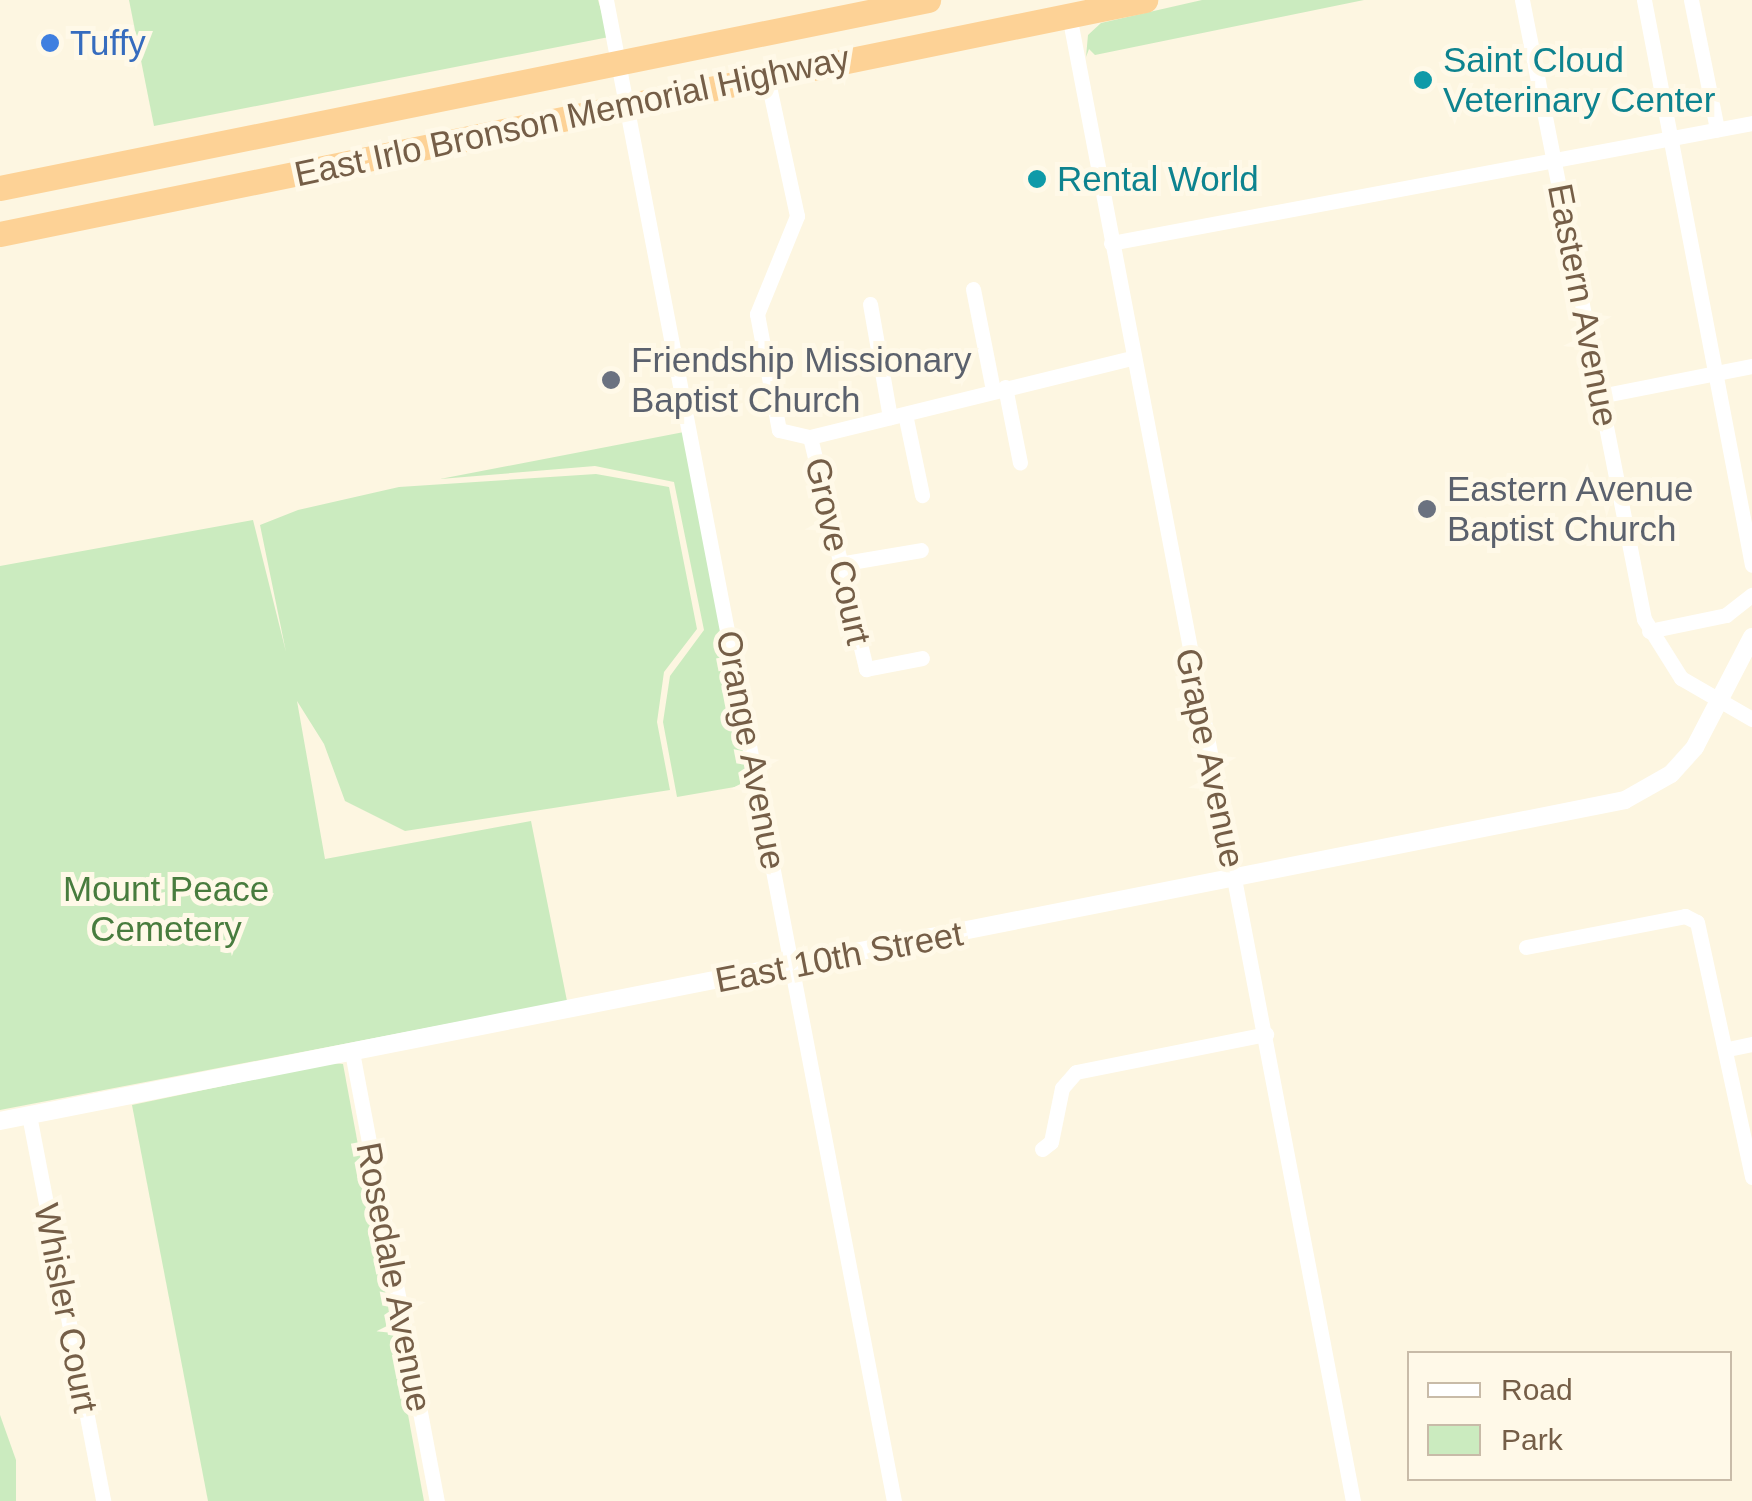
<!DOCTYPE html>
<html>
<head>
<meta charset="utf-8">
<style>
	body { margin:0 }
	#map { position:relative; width:1752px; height:1501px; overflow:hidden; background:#fdf6e1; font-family:Arial,sans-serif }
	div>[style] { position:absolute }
	.green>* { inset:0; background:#cbebbf }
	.minor>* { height:15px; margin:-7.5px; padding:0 7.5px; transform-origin:7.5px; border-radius:7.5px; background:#fff }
	.tertiary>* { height:18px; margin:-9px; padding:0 9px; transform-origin:9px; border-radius:9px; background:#fff }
	.trunk>* { height:25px; margin:-12.5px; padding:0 12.5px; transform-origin:12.5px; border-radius:12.5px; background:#fdd296 }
	.dots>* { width:28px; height:28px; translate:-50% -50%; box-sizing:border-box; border:5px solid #fff9e8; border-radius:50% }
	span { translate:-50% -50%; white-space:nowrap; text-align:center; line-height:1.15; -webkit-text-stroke:10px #fff9e8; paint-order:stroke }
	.shop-label { font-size:35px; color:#366cbe }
	.left { translate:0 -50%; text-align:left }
	.culture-label { font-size:35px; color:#0d838f }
	.street-label { font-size:35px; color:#755e47 }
	.worship-label { font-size:35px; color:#5b616d }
	.park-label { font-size:35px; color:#487c3e }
	.legend { position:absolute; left:1407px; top:1351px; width:325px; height:130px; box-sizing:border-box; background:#fff9e8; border:2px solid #c8bba8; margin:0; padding:12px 18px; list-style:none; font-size:30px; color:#755e47 }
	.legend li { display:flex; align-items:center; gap:20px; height:50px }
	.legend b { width:50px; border:2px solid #c8bba8 }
</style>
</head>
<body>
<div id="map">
	<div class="green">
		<div style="clip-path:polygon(129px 0,598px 0,609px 37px,154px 126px)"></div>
		<div style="clip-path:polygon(1202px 0,1364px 0,1095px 55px,1089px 49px,1086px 57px,1088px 35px,1101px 23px)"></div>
		<div style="clip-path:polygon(684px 432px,752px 784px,677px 797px,663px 722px,670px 676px,704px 630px,674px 482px,595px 466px,440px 479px)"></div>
		<div style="clip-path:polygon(596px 474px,669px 487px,697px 629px,664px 672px,657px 722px,670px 790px,405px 831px,345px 801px,324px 744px,297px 701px,325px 859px,531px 821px,567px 1001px,0 1110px,0 566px,253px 520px,286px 652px,260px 525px,298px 510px,399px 487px)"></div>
		<div style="clip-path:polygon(333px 1063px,343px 1064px,424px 1501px,208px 1501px,132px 1105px)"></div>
		<div style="clip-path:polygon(0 1415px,16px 1460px,16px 1501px,0 1501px)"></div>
	</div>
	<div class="minor">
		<div style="left:606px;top:0;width:1528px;rotate:79.14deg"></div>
		<div style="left:1522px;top:0;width:631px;rotate:78.85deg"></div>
		<div style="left:1644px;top:619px;width:70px;rotate:57.9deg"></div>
		<div style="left:1681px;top:678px;width:82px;rotate:30deg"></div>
		<div style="left:1644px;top:0;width:575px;rotate:79.18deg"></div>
		<div style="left:1691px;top:0;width:132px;rotate:78.6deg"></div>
		<div style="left:1069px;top:15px;width:1513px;rotate:79.18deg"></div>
		<div style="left:767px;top:77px;width:142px;rotate:77.8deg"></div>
		<div style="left:797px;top:216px;width:106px;rotate:112.2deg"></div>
		<div style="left:757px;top:314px;width:118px;rotate:79.3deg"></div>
		<div style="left:779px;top:430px;width:32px;rotate:13deg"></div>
		<div style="left:810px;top:437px;width:331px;rotate:-13.8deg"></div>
		<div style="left:1111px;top:243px;width:652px;rotate:-10.6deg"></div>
		<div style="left:973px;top:289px;width:103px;rotate:78.8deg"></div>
		<div style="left:870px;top:304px;width:115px;rotate:80deg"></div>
		<div style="left:1005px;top:387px;width:77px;rotate:78.8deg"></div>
		<div style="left:1600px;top:396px;width:155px;rotate:-11.2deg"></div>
		<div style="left:905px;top:414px;width:83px;rotate:78.1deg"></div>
		<div style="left:810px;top:437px;width:239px;rotate:76.4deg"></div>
		<div style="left:866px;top:669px;width:57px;rotate:-11.1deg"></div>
		<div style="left:845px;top:563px;width:77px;rotate:-9.7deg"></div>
		<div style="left:1649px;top:631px;width:79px;rotate:-11.7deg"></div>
		<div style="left:1726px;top:615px;width:33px;rotate:-38deg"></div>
		<div style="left:1526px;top:947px;width:162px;rotate:-11deg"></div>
		<div style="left:1685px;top:916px;width:13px;rotate:27deg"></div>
		<div style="left:1697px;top:922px;width:261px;rotate:77.8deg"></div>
		<div style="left:1728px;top:1049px;width:25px;rotate:-12deg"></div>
		<div style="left:352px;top:1052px;width:457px;rotate:79.3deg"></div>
		<div style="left:29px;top:1115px;width:393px;rotate:79.1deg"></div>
		<div style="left:1042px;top:1149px;width:11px;rotate:-38deg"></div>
		<div style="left:1051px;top:1142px;width:55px;rotate:-78.5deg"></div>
		<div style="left:1062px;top:1088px;width:21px;rotate:-49deg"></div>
		<div style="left:1076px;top:1072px;width:194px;rotate:-11.3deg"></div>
	</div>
	<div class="tertiary">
		<div style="left:0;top:1121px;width:1656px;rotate:-11.17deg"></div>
		<div style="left:1625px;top:800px;width:53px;rotate:-29.5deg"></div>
		<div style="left:1671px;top:774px;width:36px;rotate:-48deg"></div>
		<div style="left:1695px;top:747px;width:124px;rotate:-62.6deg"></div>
	</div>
	<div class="trunk">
		<div style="left:0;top:188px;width:947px;rotate:-11.45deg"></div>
		<div style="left:0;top:234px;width:1169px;rotate:-11.55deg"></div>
	</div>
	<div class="dots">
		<div style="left:50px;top:43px;background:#3f7fe0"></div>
		<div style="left:1423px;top:80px;background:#0f9aa8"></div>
		<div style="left:1037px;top:179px;background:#0f9aa8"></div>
		<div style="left:611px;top:380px;background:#6b7280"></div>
		<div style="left:1427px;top:509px;background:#6b7280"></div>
	</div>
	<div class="shop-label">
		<span class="left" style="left:70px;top:43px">Tuffy</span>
	</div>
	<div class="culture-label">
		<span class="left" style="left:1443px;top:80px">Saint Cloud<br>Veterinary Center</span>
		<span class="left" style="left:1057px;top:179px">Rental World</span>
	</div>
	<div class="street-label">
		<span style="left:572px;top:116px;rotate:-12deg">East Irlo Bronson Memorial Highway</span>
		<span style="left:1583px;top:305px;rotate:79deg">Eastern Avenue</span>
		<span style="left:838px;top:551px;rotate:77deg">Grove Court</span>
		<span style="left:751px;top:750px;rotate:79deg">Orange Avenue</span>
		<span style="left:1210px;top:758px;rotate:78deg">Grape Avenue</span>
		<span style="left:839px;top:957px;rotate:-11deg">East 10th Street</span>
		<span style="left:394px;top:1277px;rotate:79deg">Rosedale Avenue</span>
		<span style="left:66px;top:1308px;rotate:79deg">Whisler Court</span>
	</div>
	<div class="worship-label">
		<span class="left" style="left:631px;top:380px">Friendship Missionary<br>Baptist Church</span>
		<span class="left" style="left:1447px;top:509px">Eastern Avenue<br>Baptist Church</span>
	</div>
	<div class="park-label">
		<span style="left:166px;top:909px">Mount Peace<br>Cemetery</span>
	</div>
	<ul class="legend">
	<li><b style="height:12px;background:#fff"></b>Road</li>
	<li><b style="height:28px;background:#cbebbf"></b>Park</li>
	</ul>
</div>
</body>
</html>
